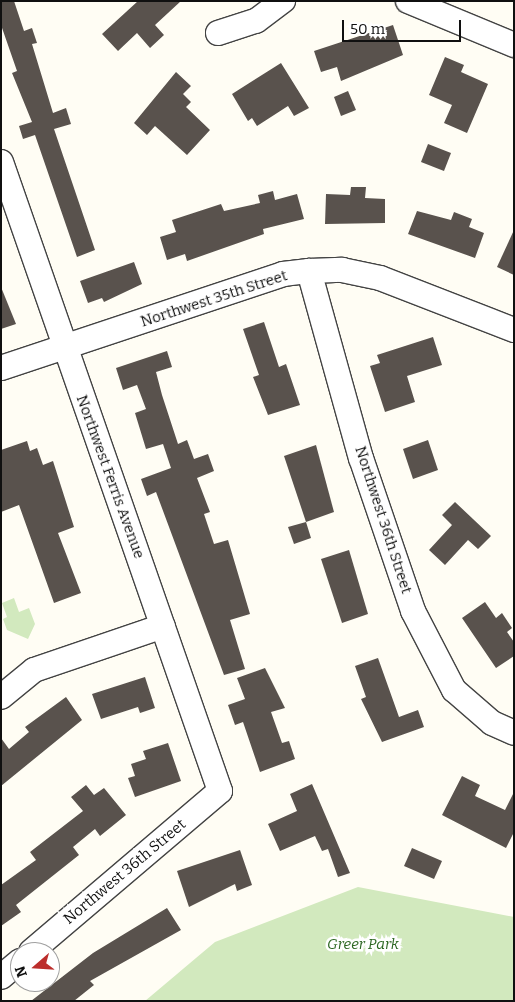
<!DOCTYPE html>
<html>
<head>
<meta charset="utf-8">
<style>
	body { margin:0 }
	#map { position:relative; width:515px; height:1002px; overflow:hidden; background:#fffdf4; font-family:Bitter,serif }
	div>[style] { position:absolute }
	.green>* { inset:0; background:#d2e9be }
	.building>* { inset:0; background:#59524d }
	.roads { filter:drop-shadow(1px 0 #434343) drop-shadow(-1px 0 #434343) drop-shadow(0 1px #434343) drop-shadow(0 -1px #434343) }
	.minor>* { height:24px; margin:-12px; padding:0 12px; transform-origin:12px; border-radius:12px; background:#fff }
	span { translate:-50% -50%; white-space:nowrap; text-align:center; line-height:1.15; -webkit-text-stroke:5px #fff; paint-order:stroke }
	.street-label { font-size:15px; color:#101010 }
	.park-label { font-size:15px; color:#2c6722; font-style:italic }
	.frame { position:absolute; inset:0; border:2px solid #101010; pointer-events:none }
	.north { position:absolute; left:10px; top:942px; width:50px; height:50px; box-sizing:border-box; background:#fff; border:1px solid #9f9f9f; border-radius:50%; rotate:251deg; font-size:14px; font-weight:700; line-height:20px; text-align:center; color:#101010 }
	.north::after { content:''; display:block; margin:auto; width:18px; height:22px; background:#bc2e2c; clip-path:polygon(50% 0,100% 100%,50% 72%,0 100%) }
	.scale { position:absolute; left:342px; top:20px; width:119px; height:22px; box-sizing:border-box; border:2px solid #101010; border-top:0; padding-left:6px; font-size:15px; line-height:18px; white-space:nowrap; color:#101010; -webkit-text-stroke:4px #fff; paint-order:stroke }
</style>
</head>
<body>
<div id="map">
	<div class="green">
		<div style="clip-path:polygon(14px 598px,19px 612px,29px 608px,35px 624px,28px 639px,7px 630px,3px 619px,7px 617px,2px 603px)"></div>
		<div style="clip-path:polygon(358px 887px,514px 917px,514px 1001px,145px 1001px,215px 942px)"></div>
	</div>
	<div class="building">
		<div style="clip-path:polygon(1px 1px,14px 1px,24px 31px,32px 28px,37px 43px,32px 44px,53px 113px,66px 108px,71px 124px,54px 129px,95px 250px,77px 257px,35px 135px,23px 139px,19px 126px,32px 122px,12px 73px,17px 71px,1px 25px)"></div>
		<div style="clip-path:polygon(138px 1px,181px 1px,155px 25px,164px 35px,150px 48px,137px 33px,118px 51px,102px 34px)"></div>
		<div style="clip-path:polygon(393px 25px,403px 55px,341px 81px,337px 67px,321px 72px,314px 51px)"></div>
		<div style="clip-path:polygon(445px 57px,464px 65px,461px 72px,488px 84px,467px 133px,444px 123px,452px 105px,429px 95px)"></div>
		<div style="clip-path:polygon(281px 63px,309px 108px,294px 116px,288px 106px,257px 126px,252px 118px,248px 121px,232px 94px)"></div>
		<div style="clip-path:polygon(176px 72px,191px 86px,183px 94px,191px 102px,186px 107px,210px 130px,187px 155px,155px 126px,147px 135px,134px 123px)"></div>
		<div style="clip-path:polygon(348px 91px,356px 110px,341px 116px,334px 97px)"></div>
		<div style="clip-path:polygon(428px 144px,451px 153px,444px 171px,421px 162px)"></div>
		<div style="clip-path:polygon(351px 187px,366px 187px,365px 198px,385px 199px,385px 223px,325px 224px,326px 194px,350px 195px)"></div>
		<div style="clip-path:polygon(273px 191px,275px 200px,297px 194px,304px 219px,263px 229px,264px 234px,187px 261px,185px 254px,167px 260px,160px 237px,176px 232px,172px 220px,221px 204px,224px 211px,260px 203px,258px 195px)"></div>
		<div style="clip-path:polygon(417px 211px,451px 220px,454px 212px,472px 219px,469px 227px,484px 233px,475px 258px,408px 234px)"></div>
		<div style="clip-path:polygon(514px 230px,514px 275px,497px 267px)"></div>
		<div style="clip-path:polygon(134px 262px,142px 284px,104px 302px,102px 298px,88px 303px,80px 281px)"></div>
		<div style="clip-path:polygon(1px 287px,16px 324px,1px 329px)"></div>
		<div style="clip-path:polygon(264px 322px,279px 367px,286px 364px,300px 405px,268px 415px,253px 377px,259px 375px,243px 329px)"></div>
		<div style="clip-path:polygon(433px 337px,442px 365px,407px 376px,415px 402px,385px 412px,370px 366px,380px 363px,377px 355px)"></div>
		<div style="clip-path:polygon(167px 351px,172px 367px,156px 372px,162px 395px,178px 444px,187px 440px,194px 459px,208px 454px,214px 471px,197px 478px,210px 512px,204px 514px,214px 544px,228px 540px,250px 614px,230px 620px,245px 669px,224px 675px,156px 492px,147px 496px,141px 479px,171px 468px,163px 444px,146px 449px,135px 413px,146px 409px,137px 385px,123px 390px,116px 368px)"></div>
		<div style="clip-path:polygon(428px 440px,438px 470px,413px 479px,403px 449px)"></div>
		<div style="clip-path:polygon(27px 441px,30px 451px,37px 448px,43px 465px,53px 461px,74px 527px,58px 533px,81px 593px,54px 603px,19px 505px,1px 512px,1px 450px)"></div>
		<div style="clip-path:polygon(316px 445px,334px 512px,306px 522px,284px 456px)"></div>
		<div style="clip-path:polygon(455px 502px,491px 536px,478px 549px,468px 540px,445px 565px,429px 550px,452px 525px,442px 515px)"></div>
		<div style="clip-path:polygon(306px 522px,311px 538px,294px 544px,288px 527px)"></div>
		<div style="clip-path:polygon(349px 550px,368px 614px,342px 623px,321px 559px)"></div>
		<div style="clip-path:polygon(485px 602px,496px 618px,502px 613px,512px 628px,507px 632px,514px 642px,514px 656px,496px 668px,462px 618px)"></div>
		<div style="clip-path:polygon(378px 658px,399px 717px,418px 710px,424px 727px,382px 742px,361px 699px,366px 697px,355px 666px)"></div>
		<div style="clip-path:polygon(265px 668px,285px 708px,271px 712px,282px 743px,289px 741px,295px 759px,260px 772px,243px 722px,235px 725px,228px 705px,245px 699px,237px 678px)"></div>
		<div style="clip-path:polygon(145px 677px,155px 708px,140px 713px,138px 707px,101px 719px,92px 694px)"></div>
		<div style="clip-path:polygon(66px 697px,82px 720px,1px 786px,1px 738px,9px 749px,29px 732px,25px 727px)"></div>
		<div style="clip-path:polygon(168px 743px,181px 781px,135px 797px,128px 778px,135px 776px,131px 764px,146px 759px,143px 751px)"></div>
		<div style="clip-path:polygon(462px 776px,480px 785px,475px 796px,505px 810px,514px 792px,514px 832px,506px 848px,442px 815px)"></div>
		<div style="clip-path:polygon(312px 784px,350px 873px,338px 877px,328px 849px,322px 851px,315px 836px,280px 851px,268px 824px,297px 811px,290px 794px)"></div>
		<div style="clip-path:polygon(86px 785px,94px 795px,104px 788px,126px 815px,100px 836px,95px 829px,73px 847px,79px 855px,16px 905px,21px 912px,1px 926px,1px 885px,36px 860px,30px 852px,83px 811px,71px 797px)"></div>
		<div style="clip-path:polygon(412px 848px,442px 861px,434px 879px,404px 866px)"></div>
		<div style="clip-path:polygon(240px 850px,252px 885px,237px 891px,235px 884px,189px 907px,177px 871px)"></div>
		<div style="clip-path:polygon(167px 908px,181px 930px,90px 981px,94px 985px,74px 1001px,31px 1001px,93px 953px)"></div>
	</div>
	<div class="roads">
		<div class="minor">
			<div style="left:408px;top:1px;width:115px;rotate:22.5deg"></div>
			<div style="left:218px;top:33px;width:40px;rotate:-18deg"></div>
			<div style="left:256px;top:21px;width:34px;rotate:-37deg"></div>
			<div style="left:1px;top:162px;width:666px;rotate:70.8deg"></div>
			<div style="left:220px;top:791px;width:248px;rotate:139.6deg"></div>
			<div style="left:309px;top:271px;width:194px;rotate:74.5deg"></div>
			<div style="left:361px;top:458px;width:162px;rotate:71.2deg"></div>
			<div style="left:413px;top:611px;width:89px;rotate:62.6deg"></div>
			<div style="left:454px;top:690px;width:50px;rotate:41deg"></div>
			<div style="left:492px;top:723px;width:24px;rotate:24deg"></div>
			<div style="left:1px;top:368px;width:297px;rotate:-18.4deg"></div>
			<div style="left:283px;top:274px;width:26px;rotate:-7deg"></div>
			<div style="left:309px;top:271px;width:33px;rotate:-2deg"></div>
			<div style="left:342px;top:270px;width:39px;rotate:12deg"></div>
			<div style="left:380px;top:278px;width:144px;rotate:21.2deg"></div>
			<div style="left:1px;top:697px;width:43px;rotate:-39.3deg"></div>
			<div style="left:34px;top:670px;width:136px;rotate:-18.8deg"></div>
			<div style="left:1px;top:977px;width:25px;rotate:-40deg"></div>
		</div>
	</div>
	<div class="street-label">
		<span style="left:214px;top:299px;rotate:-18deg">Northwest 35th Street</span>
		<span style="left:110px;top:477px;rotate:70deg">Northwest Ferris Avenue</span>
		<span style="left:383px;top:520px;rotate:72deg">Northwest 36th Street</span>
		<span style="left:125px;top:872px;rotate:-40deg">Northwest 36th Street</span>
	</div>
	<div class="park-label">
		<span style="left:363px;top:945px">Greer Park</span>
	</div>
	<div class="frame"></div>
	<div class="north">N</div>
	<div class="scale">50 m</div>
</div>
</body>
</html>
